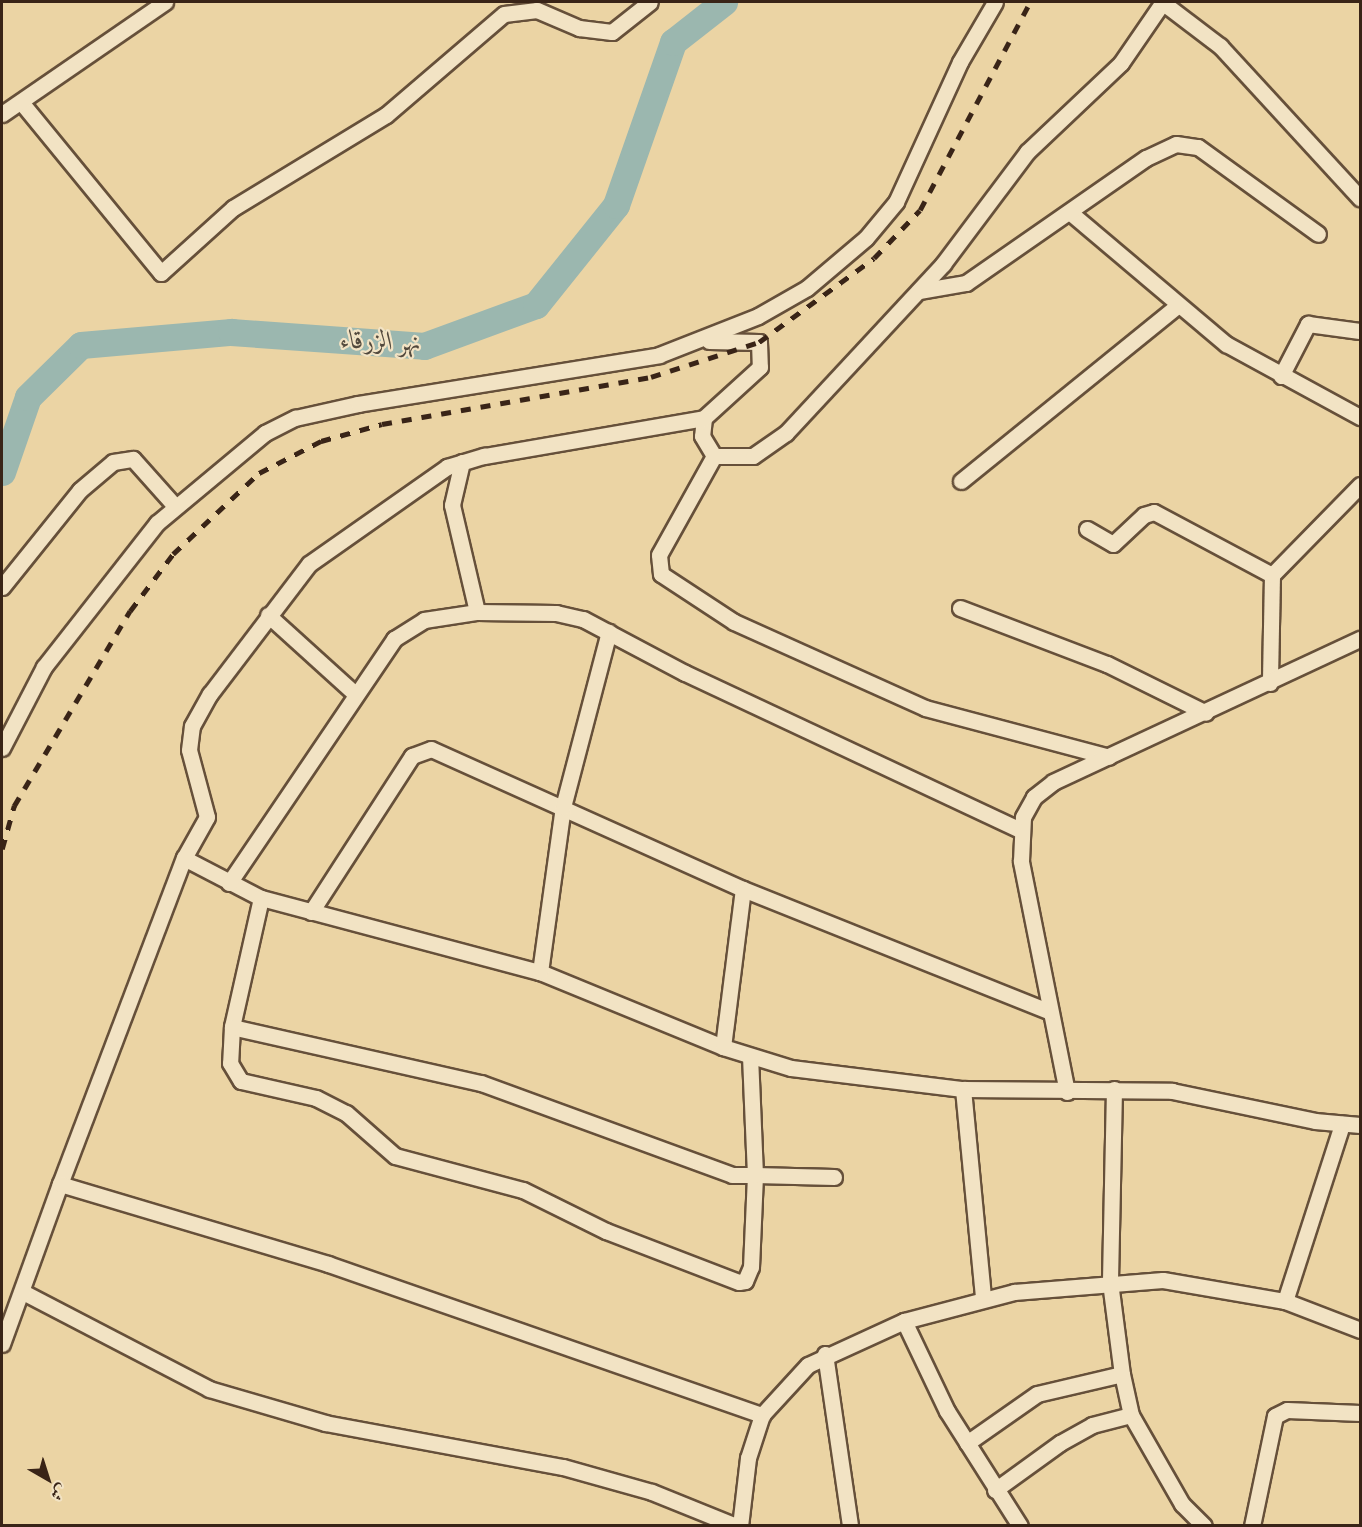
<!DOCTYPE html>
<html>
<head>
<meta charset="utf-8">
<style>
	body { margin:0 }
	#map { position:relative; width:1362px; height:1527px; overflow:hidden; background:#ebd4a4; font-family:"Gentium Book Plus",Amiri,serif }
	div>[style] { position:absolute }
	.river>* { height:27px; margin:-13.5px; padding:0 13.5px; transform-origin:13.5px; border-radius:13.5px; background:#9bb7af }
	.roads { filter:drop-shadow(2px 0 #66503a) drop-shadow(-2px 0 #66503a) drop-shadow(0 2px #66503a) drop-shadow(0 -2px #66503a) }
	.minor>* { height:15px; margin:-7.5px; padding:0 7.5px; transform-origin:7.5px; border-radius:7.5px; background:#f2e3c4 }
	.rail>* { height:4.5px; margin-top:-2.25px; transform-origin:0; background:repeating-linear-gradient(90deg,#392417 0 10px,transparent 0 20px) }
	span { translate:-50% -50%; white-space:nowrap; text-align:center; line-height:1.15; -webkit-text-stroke:4.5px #f2e3c4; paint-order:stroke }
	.water-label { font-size:26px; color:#52493d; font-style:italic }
	.frame { position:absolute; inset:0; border:3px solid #392417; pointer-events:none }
	.north { position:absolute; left:18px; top:1449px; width:60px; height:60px; -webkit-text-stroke:4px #f2e3c4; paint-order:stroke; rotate:141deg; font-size:16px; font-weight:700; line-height:24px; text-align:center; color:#392417 }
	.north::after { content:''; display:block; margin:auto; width:21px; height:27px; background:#392417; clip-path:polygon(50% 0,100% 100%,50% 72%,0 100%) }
</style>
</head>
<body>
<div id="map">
	<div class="river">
		<div style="left:2px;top:472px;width:79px;rotate:-70.9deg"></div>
		<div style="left:28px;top:397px;width:74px;rotate:-44.5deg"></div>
		<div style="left:81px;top:345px;width:151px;rotate:-5deg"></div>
		<div style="left:231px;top:332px;width:194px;rotate:4.1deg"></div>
		<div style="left:424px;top:346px;width:119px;rotate:-20.1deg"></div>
		<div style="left:536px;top:305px;width:128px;rotate:-51.3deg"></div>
		<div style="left:616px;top:205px;width:173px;rotate:-70.7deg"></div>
		<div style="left:673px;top:42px;width:65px;rotate:-38.1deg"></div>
	</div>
	<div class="roads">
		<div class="minor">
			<div style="left:1162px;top:2px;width:73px;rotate:37.2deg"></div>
			<div style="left:1220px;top:46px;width:207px;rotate:47.4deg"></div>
			<div style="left:21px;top:102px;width:221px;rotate:50.7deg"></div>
			<div style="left:161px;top:273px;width:97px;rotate:-42.1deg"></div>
			<div style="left:233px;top:208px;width:179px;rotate:-31.3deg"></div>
			<div style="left:386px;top:115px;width:155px;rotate:-40.6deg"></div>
			<div style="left:504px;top:14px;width:33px;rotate:-7deg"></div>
			<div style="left:537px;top:10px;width:46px;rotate:23.2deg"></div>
			<div style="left:579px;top:28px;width:33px;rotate:7deg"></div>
			<div style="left:612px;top:32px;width:48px;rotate:-38.3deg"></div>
			<div style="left:2px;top:114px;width:198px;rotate:-34.5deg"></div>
			<div style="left:1072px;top:214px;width:202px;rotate:40.2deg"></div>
			<div style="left:1226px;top:344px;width:153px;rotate:28.6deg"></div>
			<div style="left:919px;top:291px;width:48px;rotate:-9.7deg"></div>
			<div style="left:966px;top:283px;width:219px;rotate:-34.8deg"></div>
			<div style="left:1146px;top:158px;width:33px;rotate:-25deg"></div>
			<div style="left:1176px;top:144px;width:22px;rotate:8deg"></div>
			<div style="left:1198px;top:147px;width:148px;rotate:35.9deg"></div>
			<div style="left:709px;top:341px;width:50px;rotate:1.1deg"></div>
			<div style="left:759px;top:342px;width:25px;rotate:88deg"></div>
			<div style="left:760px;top:367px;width:76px;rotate:137.7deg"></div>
			<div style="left:704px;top:418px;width:18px;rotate:96deg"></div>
			<div style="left:702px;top:436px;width:23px;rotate:59deg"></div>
			<div style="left:714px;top:456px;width:113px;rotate:119.1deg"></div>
			<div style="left:659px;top:555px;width:19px;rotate:84deg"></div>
			<div style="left:661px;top:574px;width:87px;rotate:33.3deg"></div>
			<div style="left:734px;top:622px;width:209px;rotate:24.2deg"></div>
			<div style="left:925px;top:708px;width:190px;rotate:14.9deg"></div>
			<div style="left:1281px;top:376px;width:59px;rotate:-62.6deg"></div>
			<div style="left:1308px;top:324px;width:52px;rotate:7.7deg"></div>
			<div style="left:714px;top:456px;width:39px"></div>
			<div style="left:753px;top:456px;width:40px;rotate:-34.9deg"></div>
			<div style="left:786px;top:433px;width:231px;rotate:-47.1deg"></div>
			<div style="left:943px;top:264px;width:140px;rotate:-53.1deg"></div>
			<div style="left:1027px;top:152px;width:129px;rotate:-43.4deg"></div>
			<div style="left:1121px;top:63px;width:74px;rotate:-55.5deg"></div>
			<div style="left:462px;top:462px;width:44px;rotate:103.1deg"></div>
			<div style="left:452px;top:505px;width:110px;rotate:76.8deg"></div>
			<div style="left:961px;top:481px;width:279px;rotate:-39deg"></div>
			<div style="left:1087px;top:529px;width:30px;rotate:30deg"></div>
			<div style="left:1113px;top:544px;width:42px;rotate:-43.1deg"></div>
			<div style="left:1144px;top:515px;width:10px;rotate:-17deg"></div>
			<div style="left:1154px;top:512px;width:134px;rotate:28.1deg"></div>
			<div style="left:1272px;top:575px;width:108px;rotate:91.1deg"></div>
			<div style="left:1272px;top:575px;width:126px;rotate:-45.6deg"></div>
			<div style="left:2px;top:587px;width:124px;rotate:-51.2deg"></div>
			<div style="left:80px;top:490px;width:43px;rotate:-40.3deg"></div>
			<div style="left:113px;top:462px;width:20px;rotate:-9deg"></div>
			<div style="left:133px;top:459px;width:62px;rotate:48.3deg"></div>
			<div style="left:960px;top:608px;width:157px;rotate:20.9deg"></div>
			<div style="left:1107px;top:664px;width:110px;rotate:26.3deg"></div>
			<div style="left:268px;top:615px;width:118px;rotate:42.2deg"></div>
			<div style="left:2px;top:748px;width:91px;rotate:-62.6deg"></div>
			<div style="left:44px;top:667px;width:183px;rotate:-51.9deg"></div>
			<div style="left:157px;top:523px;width:141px;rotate:-39.8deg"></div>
			<div style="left:265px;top:433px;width:34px;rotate:-27deg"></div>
			<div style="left:295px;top:418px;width:65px;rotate:-12.5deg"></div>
			<div style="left:358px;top:404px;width:305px;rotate:-9.2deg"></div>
			<div style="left:659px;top:355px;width:106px;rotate:-21.5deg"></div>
			<div style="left:758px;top:316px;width:56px;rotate:-29.7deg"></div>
			<div style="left:807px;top:288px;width:77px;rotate:-40.3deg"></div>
			<div style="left:866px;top:238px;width:47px;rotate:-50.2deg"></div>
			<div style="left:896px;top:202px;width:154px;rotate:-65.4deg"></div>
			<div style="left:960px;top:62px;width:69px;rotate:-59.7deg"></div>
			<div style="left:184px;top:858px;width:87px;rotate:27.5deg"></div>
			<div style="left:261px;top:898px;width:289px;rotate:14.9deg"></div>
			<div style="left:540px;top:972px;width:198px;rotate:22.3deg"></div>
			<div style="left:723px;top:1047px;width:71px;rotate:17.2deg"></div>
			<div style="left:791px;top:1068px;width:173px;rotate:7deg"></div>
			<div style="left:963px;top:1089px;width:209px;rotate:0.5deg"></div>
			<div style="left:1172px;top:1091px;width:146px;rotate:11.8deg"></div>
			<div style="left:1315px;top:1121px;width:45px;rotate:5.1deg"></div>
			<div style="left:229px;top:883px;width:295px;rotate:-55.9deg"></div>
			<div style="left:394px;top:639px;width:36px;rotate:-32deg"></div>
			<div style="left:424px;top:620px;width:54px;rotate:-8.6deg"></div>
			<div style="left:477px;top:612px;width:79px;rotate:0.7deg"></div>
			<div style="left:556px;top:613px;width:28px;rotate:13deg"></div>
			<div style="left:583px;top:619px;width:115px;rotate:27.9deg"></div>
			<div style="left:685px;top:673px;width:370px;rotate:25.1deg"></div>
			<div style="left:261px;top:898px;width:132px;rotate:102.7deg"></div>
			<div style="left:232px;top:1027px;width:36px;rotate:93deg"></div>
			<div style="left:230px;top:1063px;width:21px;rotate:59deg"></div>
			<div style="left:241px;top:1081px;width:77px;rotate:12.8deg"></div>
			<div style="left:316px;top:1098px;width:34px;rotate:27deg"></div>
			<div style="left:346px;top:1113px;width:65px;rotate:41.3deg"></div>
			<div style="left:395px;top:1156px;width:132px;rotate:14.9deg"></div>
			<div style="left:523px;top:1190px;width:93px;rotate:26.3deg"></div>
			<div style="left:606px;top:1231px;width:142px;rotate:21deg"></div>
			<div style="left:739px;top:1282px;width:6px;rotate:-9deg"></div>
			<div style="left:745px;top:1281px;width:15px;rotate:-67deg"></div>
			<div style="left:751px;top:1267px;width:92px;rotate:-87.5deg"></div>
			<div style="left:755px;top:1175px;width:79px;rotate:1.5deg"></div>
			<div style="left:311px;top:912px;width:186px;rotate:-57.1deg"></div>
			<div style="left:412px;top:756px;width:20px;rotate:-20deg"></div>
			<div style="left:431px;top:749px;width:342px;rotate:24.2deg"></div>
			<div style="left:743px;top:889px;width:328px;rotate:21.8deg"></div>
			<div style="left:540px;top:972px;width:167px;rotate:-82.1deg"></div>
			<div style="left:563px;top:807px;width:181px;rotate:-75.3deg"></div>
			<div style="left:232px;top:1027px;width:255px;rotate:12.7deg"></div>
			<div style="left:481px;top:1083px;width:267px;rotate:20.1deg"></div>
			<div style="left:732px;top:1175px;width:23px"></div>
			<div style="left:755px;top:1175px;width:119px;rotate:-92.4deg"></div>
			<div style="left:723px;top:1047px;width:159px;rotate:-82.8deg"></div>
			<div style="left:963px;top:1089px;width:210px;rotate:84.5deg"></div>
			<div style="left:1114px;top:1089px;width:193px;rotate:91.2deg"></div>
			<div style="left:1110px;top:1282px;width:93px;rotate:82.6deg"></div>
			<div style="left:1122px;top:1374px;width:42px;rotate:77.6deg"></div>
			<div style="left:1131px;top:1415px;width:103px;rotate:60.2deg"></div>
			<div style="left:1182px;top:1504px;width:31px;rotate:45deg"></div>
			<div style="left:1067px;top:1092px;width:236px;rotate:-101.3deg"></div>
			<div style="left:1021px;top:861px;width:44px;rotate:-87.4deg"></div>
			<div style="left:1023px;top:817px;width:23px;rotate:-61deg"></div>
			<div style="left:1034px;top:797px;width:24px;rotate:-38deg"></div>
			<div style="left:1053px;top:782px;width:339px;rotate:-25deg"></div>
			<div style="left:60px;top:1184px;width:349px;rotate:-69.2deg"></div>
			<div style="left:184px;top:858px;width:47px;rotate:-60.7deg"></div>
			<div style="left:207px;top:817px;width:69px;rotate:-105deg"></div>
			<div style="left:189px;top:750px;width:24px;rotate:-83deg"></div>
			<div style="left:192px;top:726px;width:37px;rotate:-61deg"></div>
			<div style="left:210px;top:694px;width:163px;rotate:-52.7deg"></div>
			<div style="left:309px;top:564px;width:169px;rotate:-35.1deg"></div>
			<div style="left:447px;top:467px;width:39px;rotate:-17deg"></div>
			<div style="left:484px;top:456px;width:223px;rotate:-9.8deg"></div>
			<div style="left:23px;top:1292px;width:210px;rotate:27.5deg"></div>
			<div style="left:209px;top:1389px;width:121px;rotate:16.3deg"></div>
			<div style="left:325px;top:1423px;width:242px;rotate:10.5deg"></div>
			<div style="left:563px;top:1467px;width:92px;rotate:15.7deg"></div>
			<div style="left:652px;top:1492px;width:91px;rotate:22deg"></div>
			<div style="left:1285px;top:1301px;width:186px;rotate:-72.1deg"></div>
			<div style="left:904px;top:1321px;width:114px;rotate:-14.8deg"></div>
			<div style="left:1014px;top:1292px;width:149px;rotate:-4.6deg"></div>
			<div style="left:1163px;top:1280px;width:124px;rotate:9.8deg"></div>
			<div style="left:1285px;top:1301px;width:80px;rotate:21.1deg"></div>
			<div style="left:2px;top:1344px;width:170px;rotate:-70.1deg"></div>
			<div style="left:60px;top:1184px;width:280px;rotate:16.6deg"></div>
			<div style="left:328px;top:1264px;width:460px;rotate:19.2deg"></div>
			<div style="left:762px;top:1415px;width:45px;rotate:108deg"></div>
			<div style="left:748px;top:1458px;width:68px;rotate:96.7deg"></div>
			<div style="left:825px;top:1354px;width:174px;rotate:81.7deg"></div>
			<div style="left:762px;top:1415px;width:68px;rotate:-47.4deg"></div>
			<div style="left:808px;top:1365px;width:106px;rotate:-24.6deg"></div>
			<div style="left:904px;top:1321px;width:100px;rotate:64.5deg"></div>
			<div style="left:947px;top:1411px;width:136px;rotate:57.6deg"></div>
			<div style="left:967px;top:1443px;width:85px;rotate:-35deg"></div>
			<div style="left:1037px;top:1394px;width:87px;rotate:-13.2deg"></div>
			<div style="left:995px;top:1490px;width:80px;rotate:-35.9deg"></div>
			<div style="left:1060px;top:1443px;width:37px;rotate:-29deg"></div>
			<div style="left:1092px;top:1425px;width:40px;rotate:-14.4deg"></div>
			<div style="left:1252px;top:1526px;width:112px;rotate:-78.2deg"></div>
			<div style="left:1275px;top:1416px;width:13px;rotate:-27deg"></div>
			<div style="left:1287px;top:1410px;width:73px;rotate:2.4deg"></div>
		</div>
	</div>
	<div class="rail">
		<div style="left:2px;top:849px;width:45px;rotate:-74.4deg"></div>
		<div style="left:14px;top:806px;width:227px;rotate:-59.3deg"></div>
		<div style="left:130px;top:611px;width:71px;rotate:-53deg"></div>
		<div style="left:173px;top:554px;width:118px;rotate:-43.3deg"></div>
		<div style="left:259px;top:473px;width:70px;rotate:-27.3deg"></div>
		<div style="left:321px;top:441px;width:63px;rotate:-15.6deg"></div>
		<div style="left:382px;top:424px;width:273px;rotate:-9.9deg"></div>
		<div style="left:651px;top:377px;width:114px;rotate:-18deg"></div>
		<div style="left:759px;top:342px;width:142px;rotate:-36.1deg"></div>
		<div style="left:874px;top:258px;width:66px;rotate:-46.2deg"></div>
		<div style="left:920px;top:210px;width:235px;rotate:-62.1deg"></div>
	</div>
	<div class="water-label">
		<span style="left:381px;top:340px;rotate:2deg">نهر الزرقاء</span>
	</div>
	<div class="frame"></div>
	<div class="north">ش</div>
</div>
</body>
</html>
